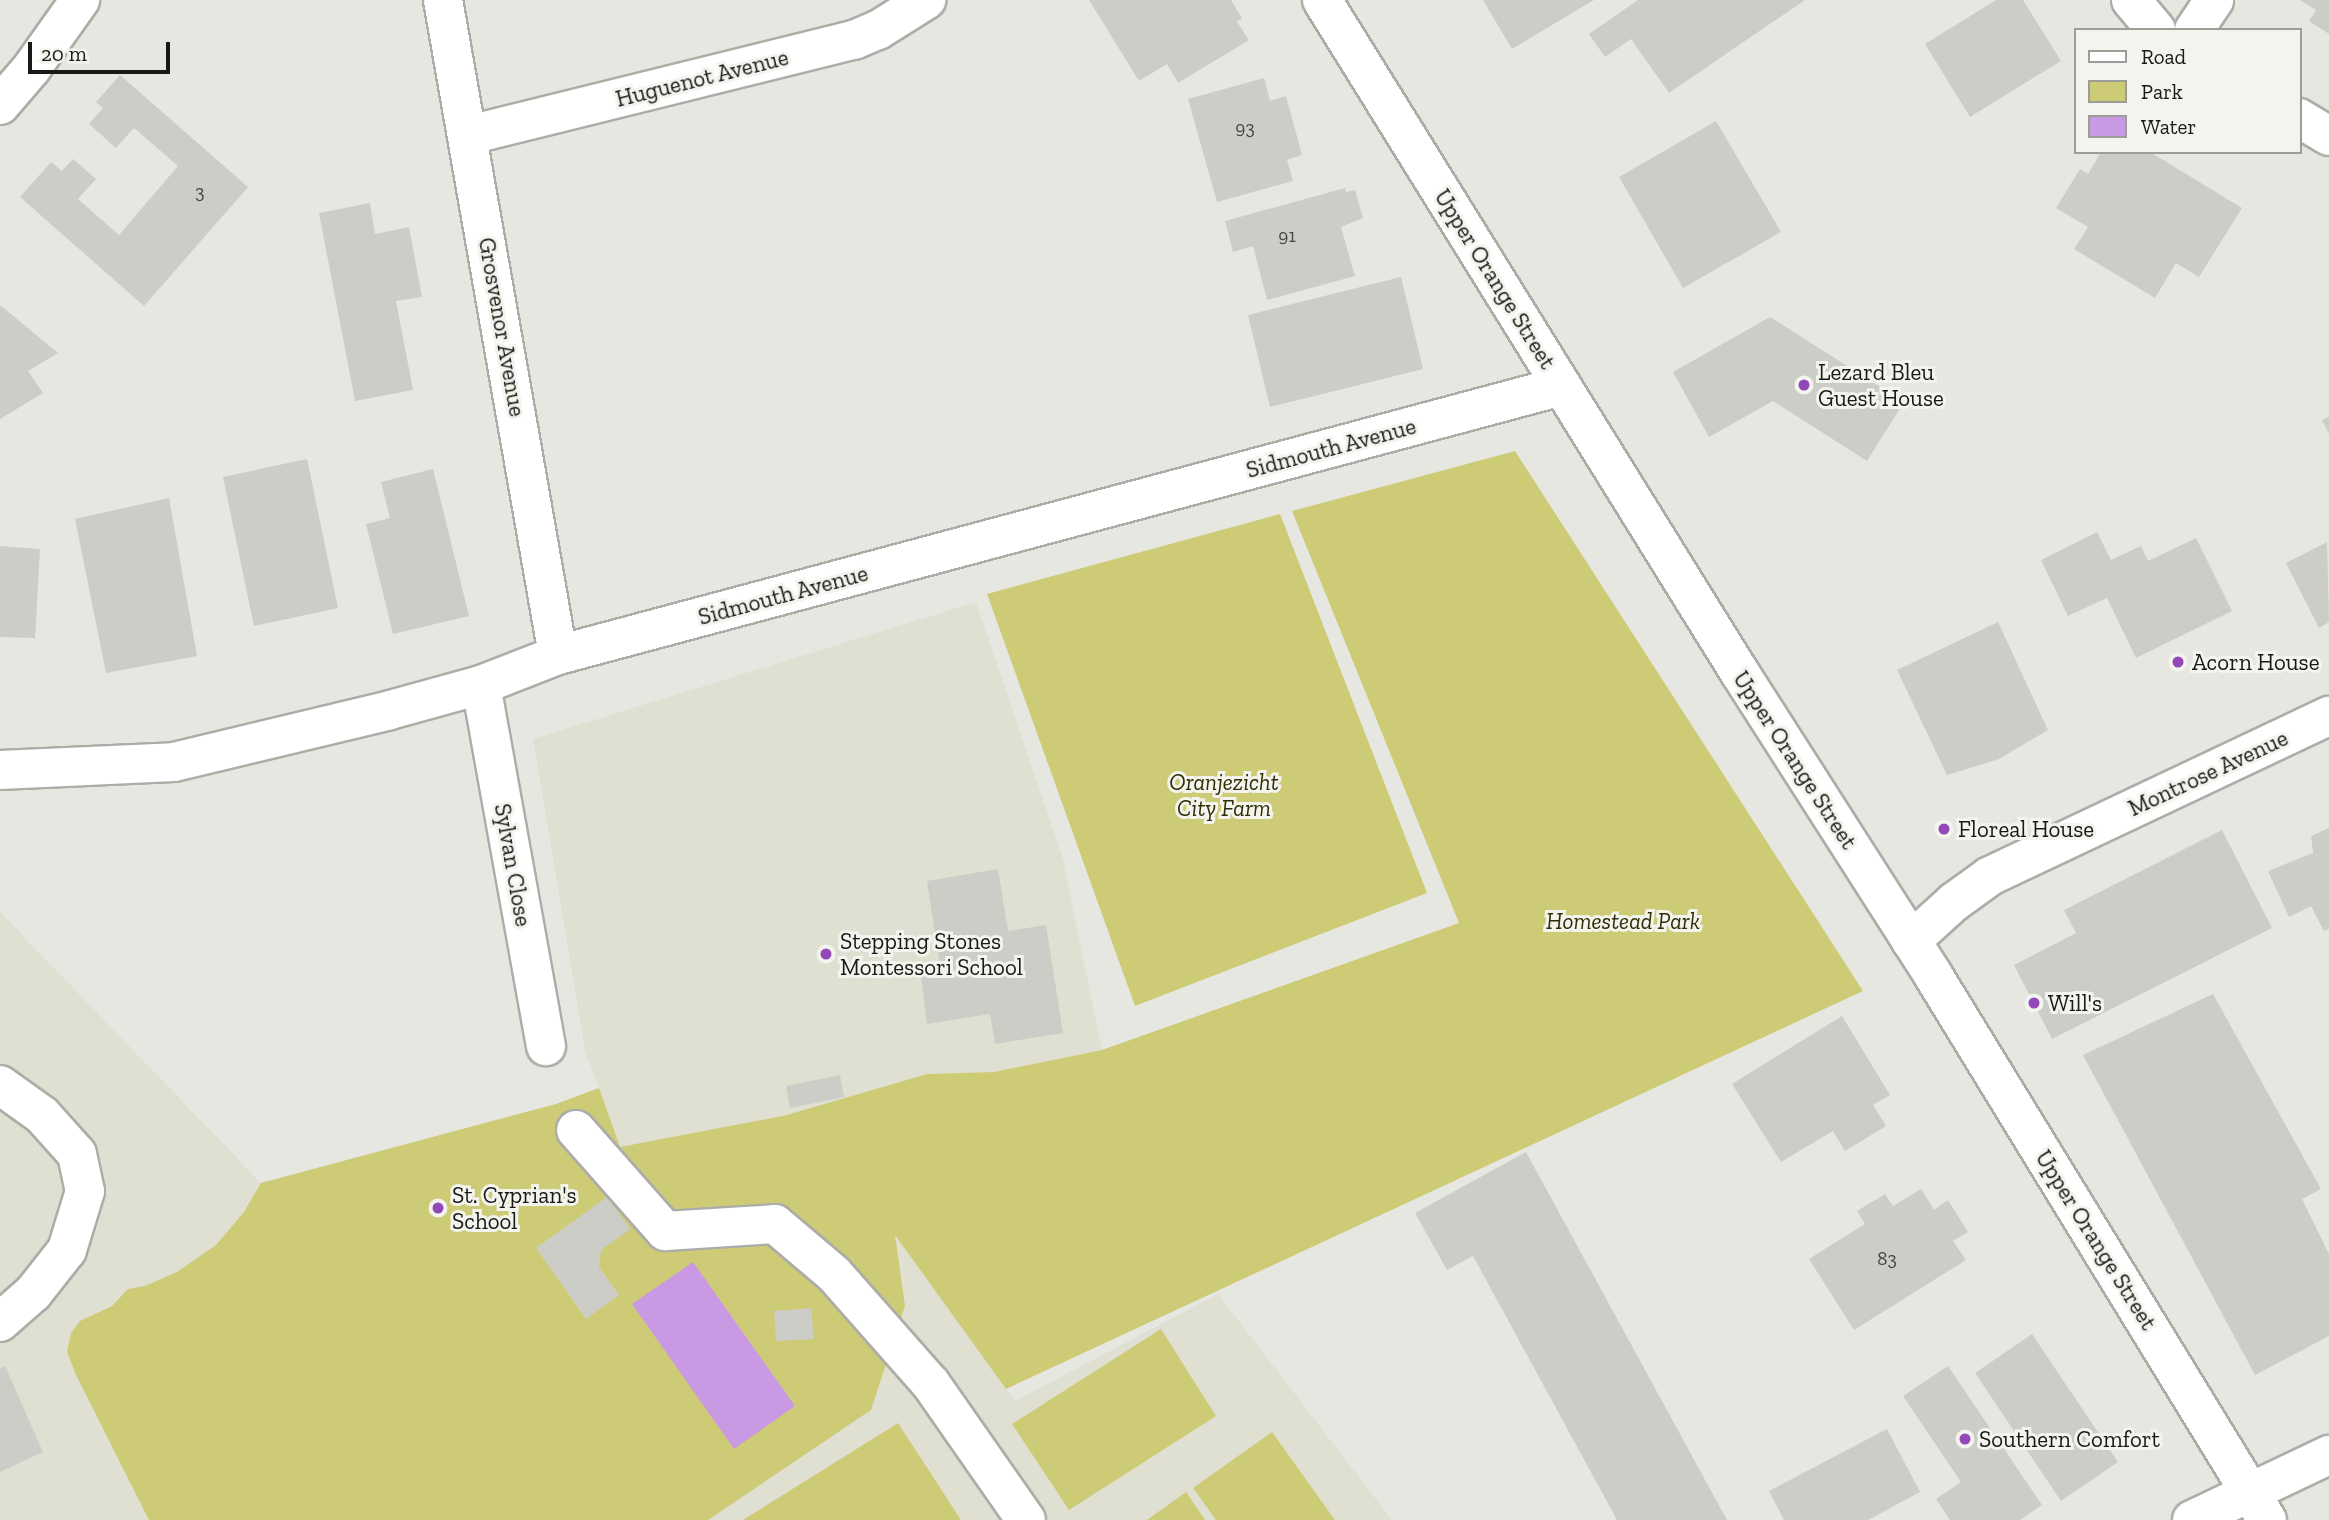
<!DOCTYPE html>
<html>
<head>
<meta charset="utf-8">
<style>
	body { margin:0 }
	#map { position:relative; width:2329px; height:1520px; overflow:hidden; background:#e7e7e1; font-family:"Zilla Slab",serif }
	div>[style] { position:absolute }
	.built>* { inset:0; background:#dfe0d2 }
	.green>* { inset:0; background:#cdcb76 }
	.water>* { inset:0; background:#c999e4 }
	.building>* { inset:0; background:#cdcdc8 }
	.roads { filter:drop-shadow(2px 0 #adada8) drop-shadow(-2px 0 #adada8) drop-shadow(0 2px #adada8) drop-shadow(0 -2px #adada8) }
	.minor>* { height:38px; margin:-19px; padding:0 19px; transform-origin:19px; border-radius:19px; background:#fff }
	.dots>* { width:19px; height:19px; translate:-50% -50%; box-sizing:border-box; border:4px solid #f4f4ee; border-radius:50% }
	span { translate:-50% -50%; white-space:nowrap; text-align:center; line-height:1.15; -webkit-text-stroke:6px #f4f4ee; paint-order:stroke }
	.number-label { font-size:19px; color:#464643 }
	.number-label span { -webkit-text-stroke-width:0 }
	.street-label { font-size:23px; color:#191917 }
	.poi-label { font-size:23px; color:#191917 }
	.left { translate:0 -50%; text-align:left }
	.park-label { font-size:23px; color:#2f2e04; font-style:italic }
	.legend { position:absolute; left:2074px; top:28px; width:228px; height:126px; box-sizing:border-box; background:#f4f4ee; border:2px solid #9c9c98; margin:0; padding:9px 12px; list-style:none; font-size:21px; color:#191917 }
	.legend li { display:flex; align-items:center; gap:14px; height:35px }
	.legend b { width:35px; border:2px solid #9c9c98 }
	.scale { position:absolute; left:28px; top:42px; width:142px; height:32px; box-sizing:border-box; border:4px solid #191917; border-top:0; padding-left:9px; font-size:21px; line-height:24px; white-space:nowrap; color:#191917; -webkit-text-stroke:5px #f4f4ee; paint-order:stroke }
</style>
</head>
<body>
<div id="map">
	<div class="built">
		<div style="clip-path:polygon(976px 602px,1063px 859px,1102px 1050px,994px 1072px,926px 1074px,783px 1116px,833px 1148px,1015px 1401px,1218px 1294px,1392px 1520px,0 1520px,0 912px,261px 1183px,557px 1104px,599px 1088px,585px 1051px,533px 739px)"></div>
	</div>
	<div class="green">
		<div style="clip-path:polygon(1515px 451px,1863px 991px,1006px 1389px,895px 1235px,905px 1306px,871px 1410px,708px 1520px,149px 1520px,76px 1375px,67px 1352px,71px 1333px,80px 1321px,112px 1306px,128px 1289px,145px 1286px,177px 1272px,216px 1245px,244px 1212px,261px 1183px,556px 1104px,599px 1088px,620px 1147px,783px 1116px,927px 1074px,994px 1072px,1102px 1050px,1459px 923px,1292px 511px)"></div>
		<div style="clip-path:polygon(1280px 514px,1427px 893px,1135px 1006px,987px 594px)"></div>
		<div style="clip-path:polygon(1161px 1329px,1216px 1416px,1069px 1510px,1012px 1424px)"></div>
		<div style="clip-path:polygon(898px 1423px,961px 1520px,743px 1520px)"></div>
		<div style="clip-path:polygon(1272px 1432px,1335px 1520px,1216px 1520px,1193px 1488px)"></div>
		<div style="clip-path:polygon(1186px 1492px,1205px 1520px,1147px 1520px)"></div>
	</div>
	<div class="water">
		<div style="clip-path:polygon(693px 1262px,795px 1406px,734px 1449px,632px 1304px)"></div>
	</div>
	<div class="building">
		<div style="clip-path:polygon(1089px 0,1231px 0,1242px 18px,1237px 22px,1249px 40px,1178px 83px,1167px 64px,1139px 81px)"></div>
		<div style="clip-path:polygon(1483px 0,1594px 0,1512px 49px)"></div>
		<div style="clip-path:polygon(1638px 0,1805px 0,1669px 93px,1631px 39px,1605px 57px,1589px 34px)"></div>
		<div style="clip-path:polygon(1996px 0,2023px 0,2061px 61px,1970px 117px,1925px 44px)"></div>
		<div style="clip-path:polygon(2300px 0,2329px 0,2329px 34px,2309px 21px,2316px 10px)"></div>
		<div style="clip-path:polygon(120px 75px,248px 187px,144px 306px,20px 197px,51px 162px,62px 171px,73px 159px,96px 179px,78px 199px,119px 235px,178px 166px,134px 128px,116px 148px,89px 124px,103px 108px,96px 102px)"></div>
		<div style="clip-path:polygon(1264px 78px,1270px 101px,1286px 96px,1302px 155px,1287px 160px,1293px 181px,1217px 202px,1188px 99px)"></div>
		<div style="clip-path:polygon(1716px 121px,1781px 232px,1683px 288px,1619px 177px)"></div>
		<div style="clip-path:polygon(2101px 152px,2150px 152px,2242px 208px,2199px 277px,2176px 263px,2155px 298px,2074px 249px,2088px 227px,2056px 208px,2080px 169px,2088px 174px)"></div>
		<div style="clip-path:polygon(1345px 188px,1346px 192px,1355px 190px,1363px 218px,1341px 227px,1355px 276px,1267px 300px,1253px 246px,1233px 252px,1225px 221px)"></div>
		<div style="clip-path:polygon(370px 203px,375px 234px,409px 227px,422px 297px,396px 301px,413px 390px,355px 401px,319px 213px)"></div>
		<div style="clip-path:polygon(1401px 277px,1423px 369px,1270px 407px,1248px 315px)"></div>
		<div style="clip-path:polygon(0 305px,58px 353px,28px 371px,43px 393px,0 419px)"></div>
		<div style="clip-path:polygon(1770px 317px,1904px 402px,1867px 461px,1773px 401px,1709px 437px,1673px 372px)"></div>
		<div style="clip-path:polygon(2329px 417px,2329px 434px,2322px 420px)"></div>
		<div style="clip-path:polygon(307px 459px,338px 608px,254px 626px,223px 477px)"></div>
		<div style="clip-path:polygon(433px 469px,469px 616px,393px 634px,366px 524px,390px 518px,381px 482px)"></div>
		<div style="clip-path:polygon(169px 498px,197px 656px,106px 673px,75px 519px)"></div>
		<div style="clip-path:polygon(2097px 532px,2111px 560px,2141px 546px,2148px 561px,2196px 538px,2232px 611px,2136px 658px,2107px 598px,2068px 616px,2041px 560px)"></div>
		<div style="clip-path:polygon(2327px 542px,2329px 622px,2319px 628px,2286px 563px)"></div>
		<div style="clip-path:polygon(0 546px,40px 549px,35px 638px,0 637px)"></div>
		<div style="clip-path:polygon(1998px 622px,2048px 730px,1999px 759px,1947px 775px,1897px 670px)"></div>
		<div style="clip-path:polygon(2329px 828px,2329px 929px,2324px 931px,2311px 906px,2289px 917px,2268px 871px,2313px 853px,2311px 836px)"></div>
		<div style="clip-path:polygon(2222px 830px,2272px 928px,2052px 1039px,2014px 965px,2076px 933px,2064px 910px)"></div>
		<div style="clip-path:polygon(998px 869px,1008px 931px,1046px 925px,1063px 1033px,995px 1044px,990px 1014px,927px 1024px,920px 970px,940px 967px,927px 881px)"></div>
		<div style="clip-path:polygon(2213px 994px,2321px 1189px,2302px 1199px,2329px 1254px,2329px 1336px,2255px 1375px,2083px 1055px)"></div>
		<div style="clip-path:polygon(1842px 1016px,1890px 1095px,1873px 1105px,1886px 1126px,1845px 1151px,1833px 1131px,1781px 1162px,1732px 1084px)"></div>
		<div style="clip-path:polygon(840px 1075px,844px 1097px,790px 1108px,786px 1086px)"></div>
		<div style="clip-path:polygon(1526px 1152px,1727px 1520px,1617px 1520px,1473px 1256px,1447px 1270px,1415px 1213px)"></div>
		<div style="clip-path:polygon(1921px 1189px,1934px 1210px,1948px 1200px,1968px 1232px,1953px 1241px,1966px 1260px,1854px 1330px,1809px 1259px,1865px 1224px,1857px 1211px,1885px 1194px,1893px 1206px)"></div>
		<div style="clip-path:polygon(607px 1197px,630px 1229px,601px 1250px,599px 1267px,619px 1295px,586px 1319px,536px 1248px)"></div>
		<div style="clip-path:polygon(811px 1308px,814px 1339px,776px 1341px,774px 1311px)"></div>
		<div style="clip-path:polygon(2032px 1334px,2118px 1462px,2061px 1501px,1975px 1373px)"></div>
		<div style="clip-path:polygon(5px 1366px,43px 1452px,0 1472px,0 1369px)"></div>
		<div style="clip-path:polygon(1948px 1366px,2042px 1505px,2020px 1520px,1950px 1520px,1936px 1499px,1961px 1482px,1903px 1396px)"></div>
		<div style="clip-path:polygon(1887px 1429px,1920px 1492px,1868px 1520px,1784px 1520px,1769px 1491px)"></div>
	</div>
	<div class="roads">
		<div class="minor">
			<div style="left:443px;top:0;width:665px;rotate:80.04deg"></div>
			<div style="left:1322px;top:0;width:792px;rotate:58.16deg"></div>
			<div style="left:1740px;top:673px;width:358px;rotate:57.4deg"></div>
			<div style="left:1933px;top:975px;width:639px;rotate:58.5deg"></div>
			<div style="left:2131px;top:0;width:39px;rotate:50deg"></div>
			<div style="left:2194px;top:30px;width:36px;rotate:-56deg"></div>
			<div style="left:0;top:105px;width:48px;rotate:-49.3deg"></div>
			<div style="left:31px;top:69px;width:85px;rotate:-54.6deg"></div>
			<div style="left:2299px;top:118px;width:35px;rotate:31deg"></div>
			<div style="left:469px;top:135px;width:397px;rotate:-13.9deg"></div>
			<div style="left:854px;top:40px;width:26px;rotate:-23deg"></div>
			<div style="left:878px;top:30px;width:57px;rotate:-32deg"></div>
			<div style="left:481px;top:685px;width:367px;rotate:79.8deg"></div>
			<div style="left:0;top:770px;width:174px;rotate:-2.6deg"></div>
			<div style="left:174px;top:762px;width:222px;rotate:-13.5deg"></div>
			<div style="left:390px;top:710px;width:94px;rotate:-15.4deg"></div>
			<div style="left:481px;top:685px;width:83px;rotate:-21.3deg"></div>
			<div style="left:558px;top:655px;width:1039px;rotate:-15deg"></div>
			<div style="left:1911px;top:941px;width:58px;rotate:-42.2deg"></div>
			<div style="left:1954px;top:902px;width:44px;rotate:-35.8deg"></div>
			<div style="left:1990px;top:876px;width:375px;rotate:-25.3deg"></div>
			<div style="left:0;top:1085px;width:52px;rotate:35.5deg"></div>
			<div style="left:42px;top:1115px;width:52px;rotate:48.1deg"></div>
			<div style="left:77px;top:1154px;width:38px;rotate:78deg"></div>
			<div style="left:85px;top:1191px;width:62px;rotate:107deg"></div>
			<div style="left:67px;top:1250px;width:55px;rotate:128.3deg"></div>
			<div style="left:33px;top:1293px;width:44px;rotate:138.7deg"></div>
			<div style="left:576px;top:1130px;width:135px;rotate:48.6deg"></div>
			<div style="left:665px;top:1231px;width:110px;rotate:-3.6deg"></div>
			<div style="left:775px;top:1224px;width:77px;rotate:40.3deg"></div>
			<div style="left:834px;top:1274px;width:147px;rotate:48.6deg"></div>
			<div style="left:931px;top:1384px;width:166px;rotate:55.1deg"></div>
			<div style="left:2192px;top:1520px;width:152px;rotate:-25.4deg"></div>
		</div>
	</div>
	<div class="dots">
		<div style="left:1804px;top:385px;background:#9447b9"></div>
		<div style="left:2178px;top:662px;background:#9447b9"></div>
		<div style="left:1944px;top:829px;background:#9447b9"></div>
		<div style="left:826px;top:954px;background:#9447b9"></div>
		<div style="left:2034px;top:1003px;background:#9447b9"></div>
		<div style="left:438px;top:1208px;background:#9447b9"></div>
		<div style="left:1965px;top:1439px;background:#9447b9"></div>
	</div>
	<div class="number-label">
		<span style="left:1245px;top:128px">93</span>
		<span style="left:200px;top:192px">3</span>
		<span style="left:1287px;top:236px">91</span>
		<span style="left:1887px;top:1259px">83</span>
	</div>
	<div class="street-label">
		<span style="left:702px;top:78px;rotate:-14deg">Huguenot Avenue</span>
		<span style="left:1495px;top:279px;rotate:58deg">Upper Orange Street</span>
		<span style="left:502px;top:327px;rotate:80deg">Grosvenor Avenue</span>
		<span style="left:1331px;top:448px;rotate:-15deg">Sidmouth Avenue</span>
		<span style="left:783px;top:595px;rotate:-15deg">Sidmouth Avenue</span>
		<span style="left:1795px;top:760px;rotate:57deg">Upper Orange Street</span>
		<span style="left:2208px;top:773px;rotate:-25deg">Montrose Avenue</span>
		<span style="left:513px;top:865px;rotate:80deg">Sylvan Close</span>
		<span style="left:2096px;top:1240px;rotate:58deg">Upper Orange Street</span>
	</div>
	<div class="poi-label">
		<span class="left" style="left:1818px;top:385px">Lezard Bleu<br>Guest House</span>
		<span class="left" style="left:2192px;top:662px">Acorn House</span>
		<span class="left" style="left:1958px;top:829px">Floreal House</span>
		<span class="left" style="left:840px;top:954px">Stepping Stones<br>Montessori School</span>
		<span class="left" style="left:2048px;top:1003px">Will's</span>
		<span class="left" style="left:452px;top:1208px">St. Cyprian's<br>School</span>
		<span class="left" style="left:1979px;top:1439px">Southern Comfort</span>
	</div>
	<div class="park-label">
		<span style="left:1224px;top:795px">Oranjezicht<br>City Farm</span>
		<span style="left:1623px;top:921px">Homestead Park</span>
	</div>
	<ul class="legend">
	<li><b style="height:9px;background:#fff"></b>Road</li>
	<li><b style="height:19px;background:#cdcb76"></b>Park</li>
	<li><b style="height:19px;background:#c999e4"></b>Water</li>
	</ul>
	<div class="scale">20 m</div>
</div>
</body>
</html>
